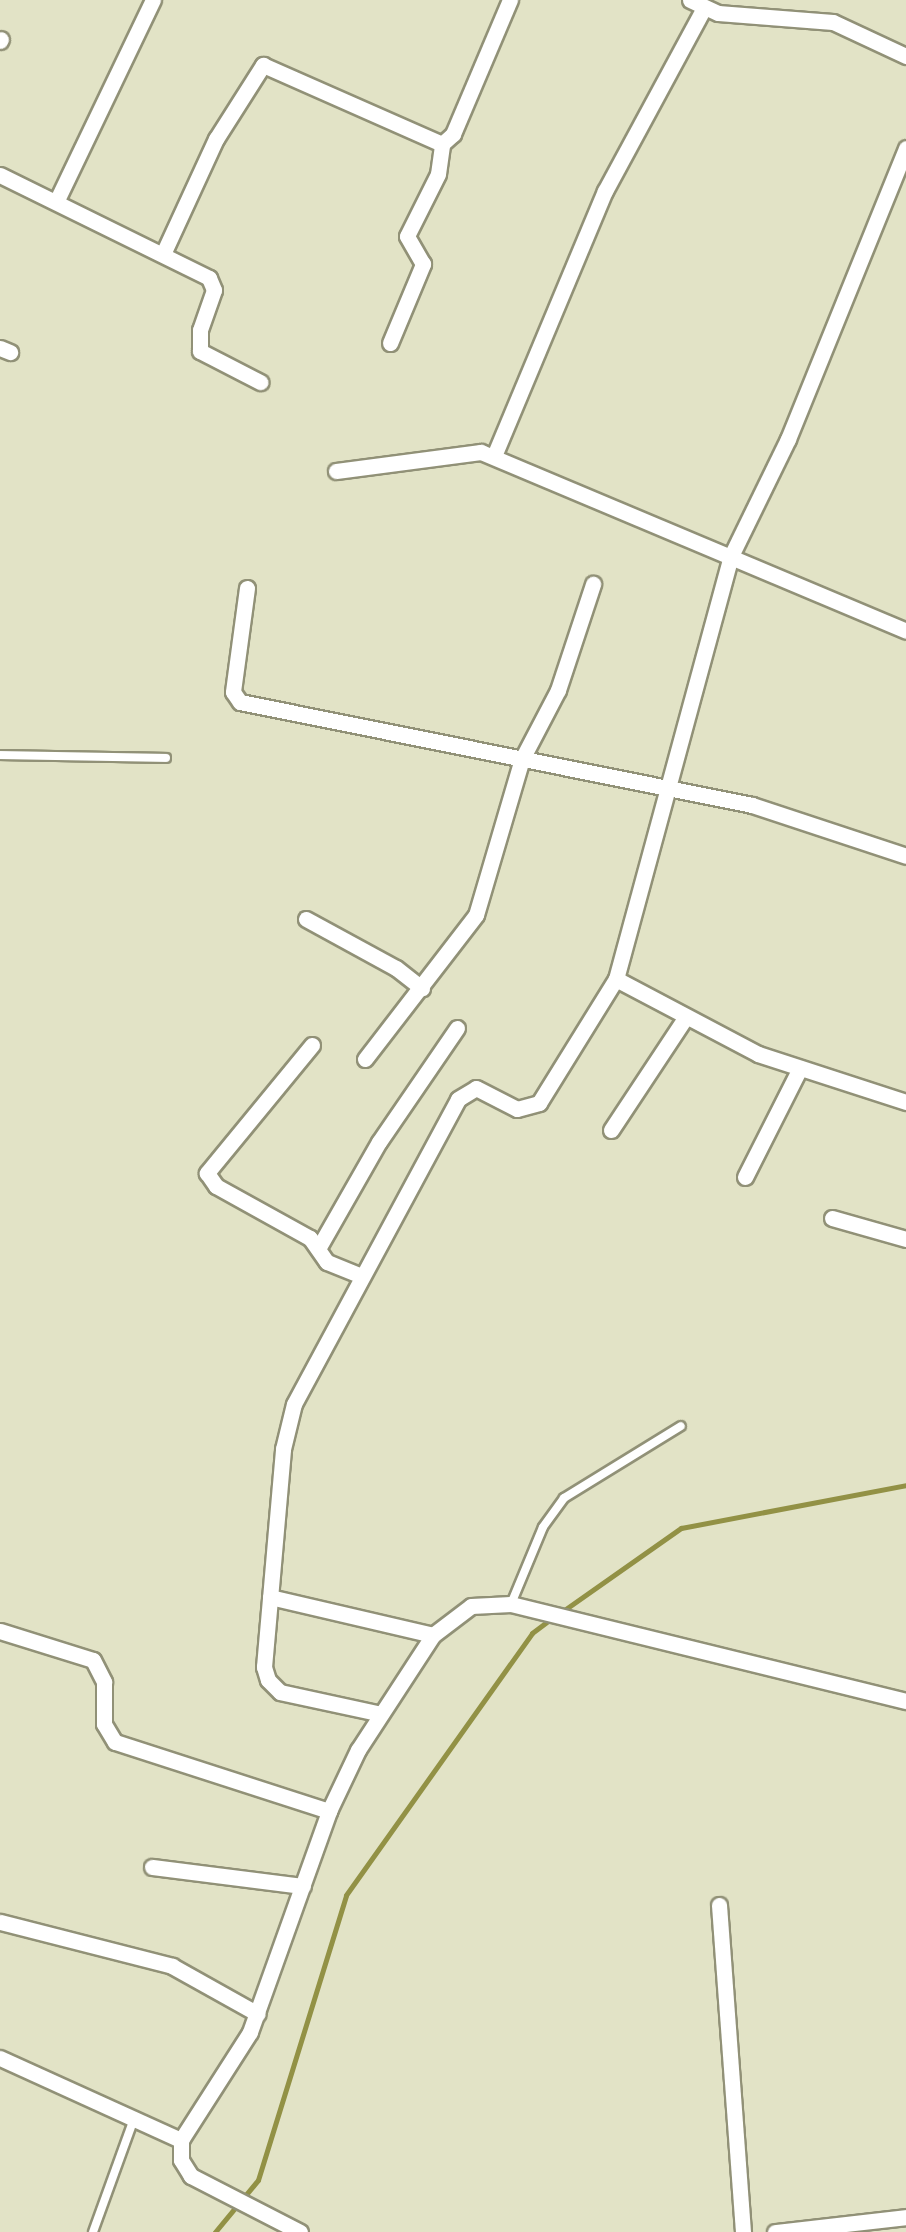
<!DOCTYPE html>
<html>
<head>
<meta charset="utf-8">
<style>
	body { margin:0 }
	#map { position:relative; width:906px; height:2232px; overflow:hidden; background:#e2e3c6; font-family:Quicksand,sans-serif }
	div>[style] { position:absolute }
	.stream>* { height:5px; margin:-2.5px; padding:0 2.5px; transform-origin:2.5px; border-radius:2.5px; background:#929145 }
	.roads { filter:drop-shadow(2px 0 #919177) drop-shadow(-2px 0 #919177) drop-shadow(0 2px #919177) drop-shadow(0 -2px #919177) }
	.lane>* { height:8px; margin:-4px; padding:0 4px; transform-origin:4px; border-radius:4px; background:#fff }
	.street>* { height:15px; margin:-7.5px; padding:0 7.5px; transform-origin:7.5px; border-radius:7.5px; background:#fff }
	span { translate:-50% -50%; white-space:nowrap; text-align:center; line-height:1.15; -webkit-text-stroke:4.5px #f0f0d3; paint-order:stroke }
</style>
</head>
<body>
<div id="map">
	<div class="stream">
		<div style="left:560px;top:1613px;width:148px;rotate:-35.1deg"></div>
		<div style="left:681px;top:1528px;width:229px;rotate:-10.8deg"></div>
		<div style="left:215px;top:2232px;width:67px;rotate:-50.4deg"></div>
		<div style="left:258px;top:2180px;width:298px;rotate:-72.8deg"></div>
		<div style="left:346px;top:1895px;width:321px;rotate:-54.6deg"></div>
		<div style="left:532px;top:1633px;width:25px;rotate:-37deg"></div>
	</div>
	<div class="roads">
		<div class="lane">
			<div style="left:0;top:755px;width:166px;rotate:1deg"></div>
			<div style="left:511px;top:1604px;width:83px;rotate:-67.4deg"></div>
			<div style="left:543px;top:1527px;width:36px;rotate:-54deg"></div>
			<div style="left:564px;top:1498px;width:137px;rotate:-31.6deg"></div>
			<div style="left:93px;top:2232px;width:120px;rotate:-70.1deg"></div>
		</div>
		<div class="street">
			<div style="left:690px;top:0;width:31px;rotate:25deg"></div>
			<div style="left:718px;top:13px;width:115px;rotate:4.5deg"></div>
			<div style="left:833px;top:22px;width:81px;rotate:25deg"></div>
			<div style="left:0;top:41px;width:2px;rotate:-63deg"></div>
			<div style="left:0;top:175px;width:233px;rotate:26.2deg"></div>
			<div style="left:209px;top:278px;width:13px;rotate:67deg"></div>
			<div style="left:214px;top:290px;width:42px;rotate:109.3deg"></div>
			<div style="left:200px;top:330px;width:21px;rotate:90deg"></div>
			<div style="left:200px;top:351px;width:68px;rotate:27.3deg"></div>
			<div style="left:57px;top:200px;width:222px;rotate:-64.4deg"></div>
			<div style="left:163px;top:254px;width:127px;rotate:-65.3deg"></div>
			<div style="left:216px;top:139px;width:88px;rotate:-57.6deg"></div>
			<div style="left:263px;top:65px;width:196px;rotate:23.8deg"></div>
			<div style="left:442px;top:144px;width:15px;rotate:-42deg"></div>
			<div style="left:453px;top:134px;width:146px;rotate:-67deg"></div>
			<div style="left:390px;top:343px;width:86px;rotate:-67.3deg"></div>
			<div style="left:423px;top:264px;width:32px;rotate:-120deg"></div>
			<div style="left:407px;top:236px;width:69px;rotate:-63.4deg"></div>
			<div style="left:438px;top:174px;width:30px;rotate:-82deg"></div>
			<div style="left:0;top:348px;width:11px;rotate:22deg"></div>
			<div style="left:494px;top:456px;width:287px;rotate:-67.3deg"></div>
			<div style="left:605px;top:191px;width:208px;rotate:-61.6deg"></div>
			<div style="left:336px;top:471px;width:146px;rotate:-7.5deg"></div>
			<div style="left:481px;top:452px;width:461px;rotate:22.8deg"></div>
			<div style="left:247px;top:588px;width:105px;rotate:97.7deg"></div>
			<div style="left:233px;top:692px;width:12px;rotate:55deg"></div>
			<div style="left:240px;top:702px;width:522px;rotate:11.37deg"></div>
			<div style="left:752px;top:805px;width:162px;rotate:18.3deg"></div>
			<div style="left:306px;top:919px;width:102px;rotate:28.6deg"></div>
			<div style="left:396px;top:968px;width:33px;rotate:38deg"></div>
			<div style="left:616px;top:979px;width:161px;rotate:27.8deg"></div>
			<div style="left:758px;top:1054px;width:156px;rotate:18deg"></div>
			<div style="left:312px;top:1045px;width:166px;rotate:129.4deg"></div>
			<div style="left:207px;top:1173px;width:16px;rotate:55deg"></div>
			<div style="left:216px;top:1186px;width:107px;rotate:29deg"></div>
			<div style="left:310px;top:1238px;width:29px;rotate:55deg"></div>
			<div style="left:327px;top:1262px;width:37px;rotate:22deg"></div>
			<div style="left:365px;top:1059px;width:182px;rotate:-52.4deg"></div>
			<div style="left:476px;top:915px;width:163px;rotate:-73.6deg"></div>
			<div style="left:522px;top:759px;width:78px;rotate:-62.4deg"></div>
			<div style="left:558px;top:690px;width:112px;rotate:-71.7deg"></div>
			<div style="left:611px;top:1130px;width:134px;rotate:-56.5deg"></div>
			<div style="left:745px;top:1177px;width:122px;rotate:-63.2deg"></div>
			<div style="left:832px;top:1218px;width:77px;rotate:15.8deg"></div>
			<div style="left:319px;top:1247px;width:121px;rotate:-60.3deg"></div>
			<div style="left:379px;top:1142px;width:138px;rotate:-55.6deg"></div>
			<div style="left:270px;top:1597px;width:167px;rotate:13.1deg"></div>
			<div style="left:0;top:1631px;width:97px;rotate:17.3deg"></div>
			<div style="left:93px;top:1660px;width:25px;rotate:63deg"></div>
			<div style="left:104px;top:1682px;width:42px;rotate:90deg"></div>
			<div style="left:104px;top:1724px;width:21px;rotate:59deg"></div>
			<div style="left:115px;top:1742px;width:225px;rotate:17.9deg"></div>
			<div style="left:377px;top:1713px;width:99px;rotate:-167.8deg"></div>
			<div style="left:280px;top:1692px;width:17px;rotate:-135deg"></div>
			<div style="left:268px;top:1680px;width:14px;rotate:-107deg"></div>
			<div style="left:264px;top:1667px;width:219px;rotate:-85deg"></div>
			<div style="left:283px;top:1449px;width:46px;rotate:-76.3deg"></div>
			<div style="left:294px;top:1404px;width:346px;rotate:-61.7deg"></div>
			<div style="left:458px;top:1099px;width:21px;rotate:-31deg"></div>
			<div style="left:476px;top:1088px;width:46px;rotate:27.1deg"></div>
			<div style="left:517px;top:1109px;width:23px;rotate:-15deg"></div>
			<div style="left:539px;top:1103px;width:146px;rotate:-58.2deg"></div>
			<div style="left:616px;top:979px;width:436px;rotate:-74.8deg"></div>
			<div style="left:730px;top:558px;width:132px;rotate:-64deg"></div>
			<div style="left:788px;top:439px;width:314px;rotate:-67.9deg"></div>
			<div style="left:152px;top:1867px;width:152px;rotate:7.2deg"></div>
			<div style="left:719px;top:1905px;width:328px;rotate:85.8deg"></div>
			<div style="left:0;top:1922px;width:178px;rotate:14.3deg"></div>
			<div style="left:172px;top:1966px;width:98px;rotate:29.2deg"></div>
			<div style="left:0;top:2058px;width:199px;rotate:24.4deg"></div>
			<div style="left:300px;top:2232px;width:123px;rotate:-152.8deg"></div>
			<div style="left:191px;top:2176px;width:19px;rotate:-122deg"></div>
			<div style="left:181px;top:2160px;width:20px;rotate:-90deg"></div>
			<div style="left:181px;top:2140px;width:128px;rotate:-57.4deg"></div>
			<div style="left:250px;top:2032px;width:235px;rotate:-70.3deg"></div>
			<div style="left:329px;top:1811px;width:68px;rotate:-64.6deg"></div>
			<div style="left:358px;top:1750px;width:137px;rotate:-56.9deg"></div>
			<div style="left:433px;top:1635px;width:48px;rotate:-37.3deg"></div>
			<div style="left:471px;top:1606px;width:40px;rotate:-2.9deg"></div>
			<div style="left:511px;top:1604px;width:407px;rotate:13.8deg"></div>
			<div style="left:775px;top:2232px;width:132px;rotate:-6.5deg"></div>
		</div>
	</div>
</div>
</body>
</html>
